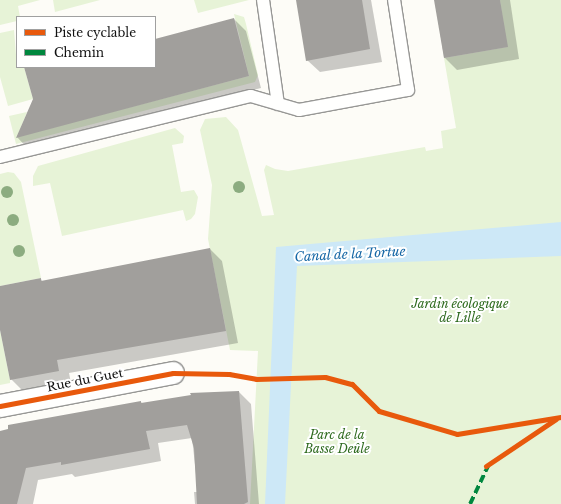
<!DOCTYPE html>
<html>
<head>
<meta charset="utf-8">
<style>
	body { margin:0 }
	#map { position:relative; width:561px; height:504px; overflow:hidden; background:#fdfcf7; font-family:"Libre Baskerville",serif }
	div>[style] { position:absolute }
	.green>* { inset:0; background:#e7f3d7 }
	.water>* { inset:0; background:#cde8f7 }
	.shadow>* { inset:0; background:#0003 }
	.building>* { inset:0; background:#a19f9c }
	.roads { filter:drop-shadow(1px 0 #979795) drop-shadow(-1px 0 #979795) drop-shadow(0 1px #979795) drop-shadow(0 -1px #979795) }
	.service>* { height:12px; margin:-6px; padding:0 6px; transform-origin:6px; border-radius:6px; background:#fffffe }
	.minor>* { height:22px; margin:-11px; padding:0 11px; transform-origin:11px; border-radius:11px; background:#fffffe }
	.quiet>* { height:4px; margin-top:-2px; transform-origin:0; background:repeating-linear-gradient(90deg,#00873e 0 8px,transparent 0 12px) }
	.cycleway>* { height:5px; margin:-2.5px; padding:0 2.5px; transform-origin:2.5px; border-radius:2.5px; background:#e8590c }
	.trees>* { width:12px; height:12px; margin:-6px; border-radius:50%; background:#8cac80 }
	span { translate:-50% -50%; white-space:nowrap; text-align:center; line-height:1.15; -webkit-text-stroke:4px #fff; paint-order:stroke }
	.park-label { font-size:12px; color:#2f6b1f; font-style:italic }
	.street-label { font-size:12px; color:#111 }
	.water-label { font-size:13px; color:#1768a6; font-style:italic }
	.legend { position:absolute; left:16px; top:16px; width:140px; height:52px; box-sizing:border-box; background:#fff; border:1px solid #a0a0a0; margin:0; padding:5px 7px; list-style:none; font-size:12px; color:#111 }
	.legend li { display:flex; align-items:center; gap:8px; height:20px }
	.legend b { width:20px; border:1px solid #a0a0a0 }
</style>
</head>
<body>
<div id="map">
	<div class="green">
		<div style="clip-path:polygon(0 0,40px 0,18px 6px,20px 17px,17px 17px,17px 21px,0 25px)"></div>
		<div style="clip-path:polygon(53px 0,100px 0,55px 12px)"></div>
		<div style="clip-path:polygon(194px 0,249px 0,198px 13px)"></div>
		<div style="clip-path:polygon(500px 0,561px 0,561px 504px,250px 504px,258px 351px,230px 350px,208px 239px,212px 185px,200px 130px,205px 119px,226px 117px,238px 130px,262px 216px,274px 215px,264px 170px,266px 165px,275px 169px,288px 171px,425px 147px,426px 151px,443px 148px,441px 131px,456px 128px,444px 58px,507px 47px)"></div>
		<div style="clip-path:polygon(234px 14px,244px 17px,246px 24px,258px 75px,255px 82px,16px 144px,9px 116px,27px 112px,17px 137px,249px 76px)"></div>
		<div style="clip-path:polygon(14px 30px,17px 67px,24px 67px,33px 99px,8px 106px,0 77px,0 33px)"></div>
		<div style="clip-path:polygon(175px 128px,184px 136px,183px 143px,172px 145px,181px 192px,194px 190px,198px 197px,195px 214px,191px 219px,186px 221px,183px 210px,62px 236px,50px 183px,33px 186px,33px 176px,38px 166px)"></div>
		<div style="clip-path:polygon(8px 172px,14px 173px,21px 182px,41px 278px,0 286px,0 174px)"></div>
		<div style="clip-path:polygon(0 330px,10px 380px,10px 383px,0 385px)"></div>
	</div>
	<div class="water">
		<div style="clip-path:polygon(561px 222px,561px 256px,297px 266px,285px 504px,265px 504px,276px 247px)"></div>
	</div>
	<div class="shadow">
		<div style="clip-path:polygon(297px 0,371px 0,382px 62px,320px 72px,307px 60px)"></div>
		<div style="clip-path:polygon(435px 0,510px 0,519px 59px,457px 70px,444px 57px)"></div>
		<div style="clip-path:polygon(234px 19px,246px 31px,261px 88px,29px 150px,17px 137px,34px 100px,25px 67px,155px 67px,155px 40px)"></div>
		<div style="clip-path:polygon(210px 249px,222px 261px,238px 343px,69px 373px,71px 383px,23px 391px,11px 379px,0 322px,0 287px,41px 279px,43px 282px)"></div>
		<div style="clip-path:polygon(239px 392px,251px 404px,259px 504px,195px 504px,194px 492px,198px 492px,192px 438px,158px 443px,161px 461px,75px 477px,72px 474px,38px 480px,33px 504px,0 504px,0 432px,141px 402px,143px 404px)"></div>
	</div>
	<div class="building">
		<div style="clip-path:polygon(296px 0,362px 0,370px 49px,306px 61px)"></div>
		<div style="clip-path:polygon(434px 0,500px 0,508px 47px,444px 58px)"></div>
		<div style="clip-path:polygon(234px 18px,249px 76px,16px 138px,33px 99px,24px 67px,155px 67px,155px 39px)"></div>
		<div style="clip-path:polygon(210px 248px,226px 331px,57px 360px,59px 371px,10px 380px,0 330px,0 286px,41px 278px,41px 281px)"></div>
		<div style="clip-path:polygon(239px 391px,248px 502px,244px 504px,197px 504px,194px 448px,187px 425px,146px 431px,150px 449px,61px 465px,61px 462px,26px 468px,17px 504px,0 504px,0 431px,8px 429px,8px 425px,141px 401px,141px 403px,191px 395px,190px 393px)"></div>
	</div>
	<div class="roads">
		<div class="service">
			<div style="left:263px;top:0;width:105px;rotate:81.8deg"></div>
			<div style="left:0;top:157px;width:258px;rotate:-13.7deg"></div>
			<div style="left:251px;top:96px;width:50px;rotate:16.3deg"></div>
			<div style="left:299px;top:110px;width:111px;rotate:-10.4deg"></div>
			<div style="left:408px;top:90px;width:91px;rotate:-98.8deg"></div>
		</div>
		<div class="minor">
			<div style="left:0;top:406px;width:176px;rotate:-10.8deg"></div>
		</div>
	</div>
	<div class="quiet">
		<div style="left:470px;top:504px;width:44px;rotate:-64.6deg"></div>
	</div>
	<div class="cycleway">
		<div style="left:0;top:406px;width:176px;rotate:-10.8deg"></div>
		<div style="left:173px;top:373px;width:56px;rotate:1deg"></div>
		<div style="left:229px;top:374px;width:27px;rotate:10deg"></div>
		<div style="left:256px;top:379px;width:69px;rotate:-1.7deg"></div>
		<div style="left:325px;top:377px;width:28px;rotate:15deg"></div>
		<div style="left:352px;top:384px;width:38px;rotate:45deg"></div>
		<div style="left:379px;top:411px;width:81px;rotate:16.4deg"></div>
		<div style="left:457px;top:434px;width:105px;rotate:-9.3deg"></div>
		<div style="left:486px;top:466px;width:84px;rotate:-33.9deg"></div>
	</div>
	<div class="trees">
		<div style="left:239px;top:187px"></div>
		<div style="left:7px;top:192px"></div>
		<div style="left:13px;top:220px"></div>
		<div style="left:19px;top:251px"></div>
	</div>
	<div class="park-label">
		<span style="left:460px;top:311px">Jardin écologique<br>de Lille</span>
		<span style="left:337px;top:442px">Parc de la<br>Basse Deûle</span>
	</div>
	<div class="street-label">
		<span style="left:85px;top:380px;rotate:-11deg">Rue du Guet</span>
	</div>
	<div class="water-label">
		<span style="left:350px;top:255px;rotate:-3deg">Canal de la Tortue</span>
	</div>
	<ul class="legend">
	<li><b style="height:5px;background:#e8590c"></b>Piste cyclable</li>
	<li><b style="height:5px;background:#00873e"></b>Chemin</li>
	</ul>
</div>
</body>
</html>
